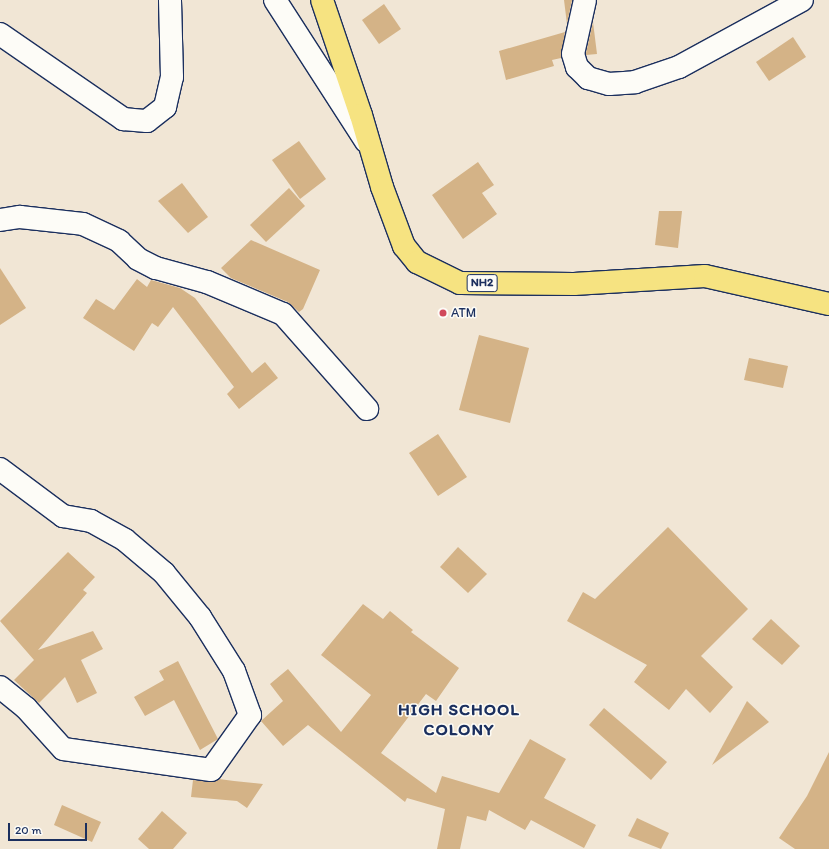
<!DOCTYPE html>
<html>
<head>
<meta charset="utf-8">
<style>
	body { margin:0 }
	#map { position:relative; width:829px; height:849px; overflow:hidden; background:#f1e6d5; font-family:Itim,sans-serif }
	div>[style] { position:absolute }
	.building>* { inset:0; background:#d4b387 }
	.roads { filter:drop-shadow(1px 0 #1b2f5e) drop-shadow(-1px 0 #1b2f5e) drop-shadow(0 1px #1b2f5e) drop-shadow(0 -1px #1b2f5e) }
	.street>* { height:22px; margin:-11px; padding:0 11px; transform-origin:11px; border-radius:11px; background:#fdfcf7 }
	.secondary>* { height:22px; margin:-11px; padding:0 11px; transform-origin:11px; border-radius:11px; background:#fdfcf7 }
	.highway>* { height:22px; margin:-11px; padding:0 11px; transform-origin:11px; border-radius:11px; background:#f6e381 }
	.dots>* { width:11px; height:11px; translate:-50% -50%; box-sizing:border-box; border:2px solid #fdfcf7; border-radius:50% }
	span { translate:-50% -50%; white-space:nowrap; text-align:center; line-height:1.15; -webkit-text-stroke:3px #fdfcf7; paint-order:stroke }
	.shield-label span { padding:1px 3px; background:#fdfcf7; border:1px solid; border-radius:3px; -webkit-text-stroke-width:0 }
	.shield-label { font-size:12px; color:#1b2f5e; font-weight:700 }
	.poi-label { font-size:13px; color:#1b2f5e }
	.left { translate:0 -50%; text-align:left }
	.district-label { font-size:17px; color:#1b2f5e; font-weight:700; letter-spacing:1px }
	.scale { position:absolute; left:8px; top:823px; width:79px; height:18px; box-sizing:border-box; border:2px solid #1b2f5e; border-top:0; padding-left:5px; font-size:12px; line-height:14px; white-space:nowrap; color:#1b2f5e; -webkit-text-stroke:3px #fdfcf7; paint-order:stroke }
</style>
</head>
<body>
<div id="map">
	<div class="building">
		<div style="clip-path:polygon(564px 0,572px 0,567px 24px)"></div>
		<div style="clip-path:polygon(384px 4px,401px 29px,379px 44px,362px 20px)"></div>
		<div style="clip-path:polygon(593px 22px,597px 54px,586px 55px,586px 53px)"></div>
		<div style="clip-path:polygon(565px 32px,561px 58px,552px 60px,554px 66px,506px 80px,499px 51px)"></div>
		<div style="clip-path:polygon(793px 37px,806px 57px,769px 81px,756px 62px)"></div>
		<div style="clip-path:polygon(299px 141px,326px 179px,300px 199px,272px 160px)"></div>
		<div style="clip-path:polygon(478px 162px,494px 185px,482px 193px,497px 214px,463px 239px,432px 195px)"></div>
		<div style="clip-path:polygon(182px 183px,208px 217px,188px 233px,158px 201px)"></div>
		<div style="clip-path:polygon(289px 188px,305px 206px,266px 242px,250px 225px)"></div>
		<div style="clip-path:polygon(659px 211px,682px 211px,678px 248px,655px 245px)"></div>
		<div style="clip-path:polygon(251px 240px,320px 270px,303px 309px,299px 312px,288px 302px,231px 278px,221px 268px)"></div>
		<div style="clip-path:polygon(0 268px,26px 308px,0 325px)"></div>
		<div style="clip-path:polygon(137px 279px,147px 287px,151px 280px,180px 288px,195px 298px,252px 373px,265px 362px,278px 378px,239px 409px,227px 394px,234px 387px,173px 307px,158px 327px,152px 323px,134px 351px,83px 318px,96px 299px,114px 310px)"></div>
		<div style="clip-path:polygon(479px 335px,529px 348px,510px 423px,459px 410px)"></div>
		<div style="clip-path:polygon(749px 358px,788px 366px,783px 388px,744px 380px)"></div>
		<div style="clip-path:polygon(438px 434px,467px 477px,438px 496px,409px 453px)"></div>
		<div style="clip-path:polygon(668px 527px,748px 609px,701px 656px,733px 687px,710px 713px,686px 689px,669px 710px,634px 682px,647px 665px,567px 621px,583px 592px,595px 599px)"></div>
		<div style="clip-path:polygon(458px 547px,487px 574px,468px 593px,440px 567px)"></div>
		<div style="clip-path:polygon(68px 552px,95px 577px,83px 590px,87px 593px,38px 650px,93px 631px,103px 649px,81px 660px,97px 693px,77px 703px,65px 677px,39px 703px,14px 680px,34px 660px,0 621px)"></div>
		<div style="clip-path:polygon(363px 604px,383px 619px,390px 611px,413px 630px,411px 632px,459px 668px,436px 701px,426px 694px,381px 753px,436px 793px,442px 776px,499px 793px,530px 739px,566px 759px,544px 798px,596px 825px,584px 848px,531px 820px,525px 830px,489px 810px,486px 821px,467px 816px,460px 849px,437px 849px,445px 809px,407px 798px,405px 802px,308px 725px,283px 746px,261px 721px,283px 701px,270px 684px,288px 669px,341px 732px,371px 695px,321px 655px)"></div>
		<div style="clip-path:polygon(771px 619px,800px 646px,782px 665px,752px 639px)"></div>
		<div style="clip-path:polygon(178px 661px,218px 739px,200px 750px,174px 700px,145px 716px,134px 697px,164px 680px,159px 671px)"></div>
		<div style="clip-path:polygon(747px 701px,769px 722px,712px 765px)"></div>
		<div style="clip-path:polygon(604px 708px,667px 762px,651px 780px,589px 725px)"></div>
		<div style="clip-path:polygon(829px 752px,829px 849px,795px 849px,779px 838px,807px 796px)"></div>
		<div style="clip-path:polygon(219px 779px,234px 781px,263px 784px,247px 808px,237px 801px,191px 797px,193px 780px,210px 782px)"></div>
		<div style="clip-path:polygon(62px 805px,101px 822px,92px 842px,54px 825px)"></div>
		<div style="clip-path:polygon(162px 811px,187px 833px,173px 849px,149px 849px,138px 839px)"></div>
		<div style="clip-path:polygon(637px 818px,669px 833px,661px 849px,628px 836px)"></div>
	</div>
	<div class="roads">
		<div class="street">
			<div style="left:275px;top:0;width:168px;rotate:57.2deg"></div>
			<div style="left:0;top:34px;width:150px;rotate:34.6deg"></div>
			<div style="left:123px;top:119px;width:24px;rotate:5deg"></div>
			<div style="left:147px;top:121px;width:23px;rotate:-38deg"></div>
			<div style="left:165px;top:107px;width:31px;rotate:-77deg"></div>
			<div style="left:172px;top:77px;width:77px;rotate:-91.5deg"></div>
			<div style="left:0;top:220px;width:20px;rotate:-9deg"></div>
			<div style="left:20px;top:217px;width:63px;rotate:6.3deg"></div>
			<div style="left:83px;top:224px;width:40px;rotate:25deg"></div>
			<div style="left:119px;top:241px;width:26px;rotate:43deg"></div>
			<div style="left:138px;top:259px;width:20px;rotate:27deg"></div>
			<div style="left:156px;top:268px;width:53px;rotate:15.4deg"></div>
			<div style="left:207px;top:282px;width:82px;rotate:22.8deg"></div>
			<div style="left:283px;top:314px;width:127px;rotate:48.5deg"></div>
			<div style="left:0;top:469px;width:79px;rotate:36.7deg"></div>
			<div style="left:63px;top:516px;width:28px;rotate:10deg"></div>
			<div style="left:91px;top:521px;width:39px;rotate:29deg"></div>
			<div style="left:125px;top:540px;width:51px;rotate:40.2deg"></div>
			<div style="left:164px;top:573px;width:57px;rotate:50.7deg"></div>
			<div style="left:200px;top:617px;width:64px;rotate:57.8deg"></div>
			<div style="left:234px;top:671px;width:47px;rotate:70deg"></div>
			<div style="left:250px;top:715px;width:67px;rotate:125.3deg"></div>
			<div style="left:211px;top:770px;width:149px;rotate:-171.9deg"></div>
			<div style="left:63px;top:749px;width:55px;rotate:-132.1deg"></div>
			<div style="left:26px;top:708px;width:33px;rotate:-141deg"></div>
		</div>
		<div class="secondary">
			<div style="left:585px;top:0;width:55px;rotate:102.5deg"></div>
			<div style="left:573px;top:54px;width:14px;rotate:73deg"></div>
			<div style="left:577px;top:67px;width:16px;rotate:45deg"></div>
			<div style="left:588px;top:78px;width:22px;rotate:16deg"></div>
			<div style="left:609px;top:84px;width:26px;rotate:-4deg"></div>
			<div style="left:635px;top:82px;width:46px;rotate:-18.8deg"></div>
			<div style="left:679px;top:67px;width:140px;rotate:-28.6deg"></div>
		</div>
		<div class="highway">
			<div style="left:322px;top:0;width:121px;rotate:71.3deg"></div>
			<div style="left:361px;top:115px;width:75px;rotate:73.7deg"></div>
			<div style="left:382px;top:187px;width:63px;rotate:69.6deg"></div>
			<div style="left:404px;top:246px;width:21px;rotate:51deg"></div>
			<div style="left:417px;top:262px;width:48px;rotate:26deg"></div>
			<div style="left:460px;top:283px;width:114px;rotate:0.5deg"></div>
			<div style="left:574px;top:284px;width:131px;rotate:-3.5deg"></div>
			<div style="left:705px;top:276px;width:127px;rotate:12.7deg"></div>
		</div>
	</div>
	<div class="dots">
		<div style="left:443px;top:313px;background:#d1495b"></div>
	</div>
	<div class="shield-label">
		<span style="left:482px;top:283px">NH2</span>
	</div>
	<div class="poi-label">
		<span class="left" style="left:451px;top:313px">ATM</span>
	</div>
	<div class="district-label">
		<span style="left:459px;top:720px">HIGH SCHOOL<br>COLONY</span>
	</div>
	<div class="scale">20 m</div>
</div>
</body>
</html>
